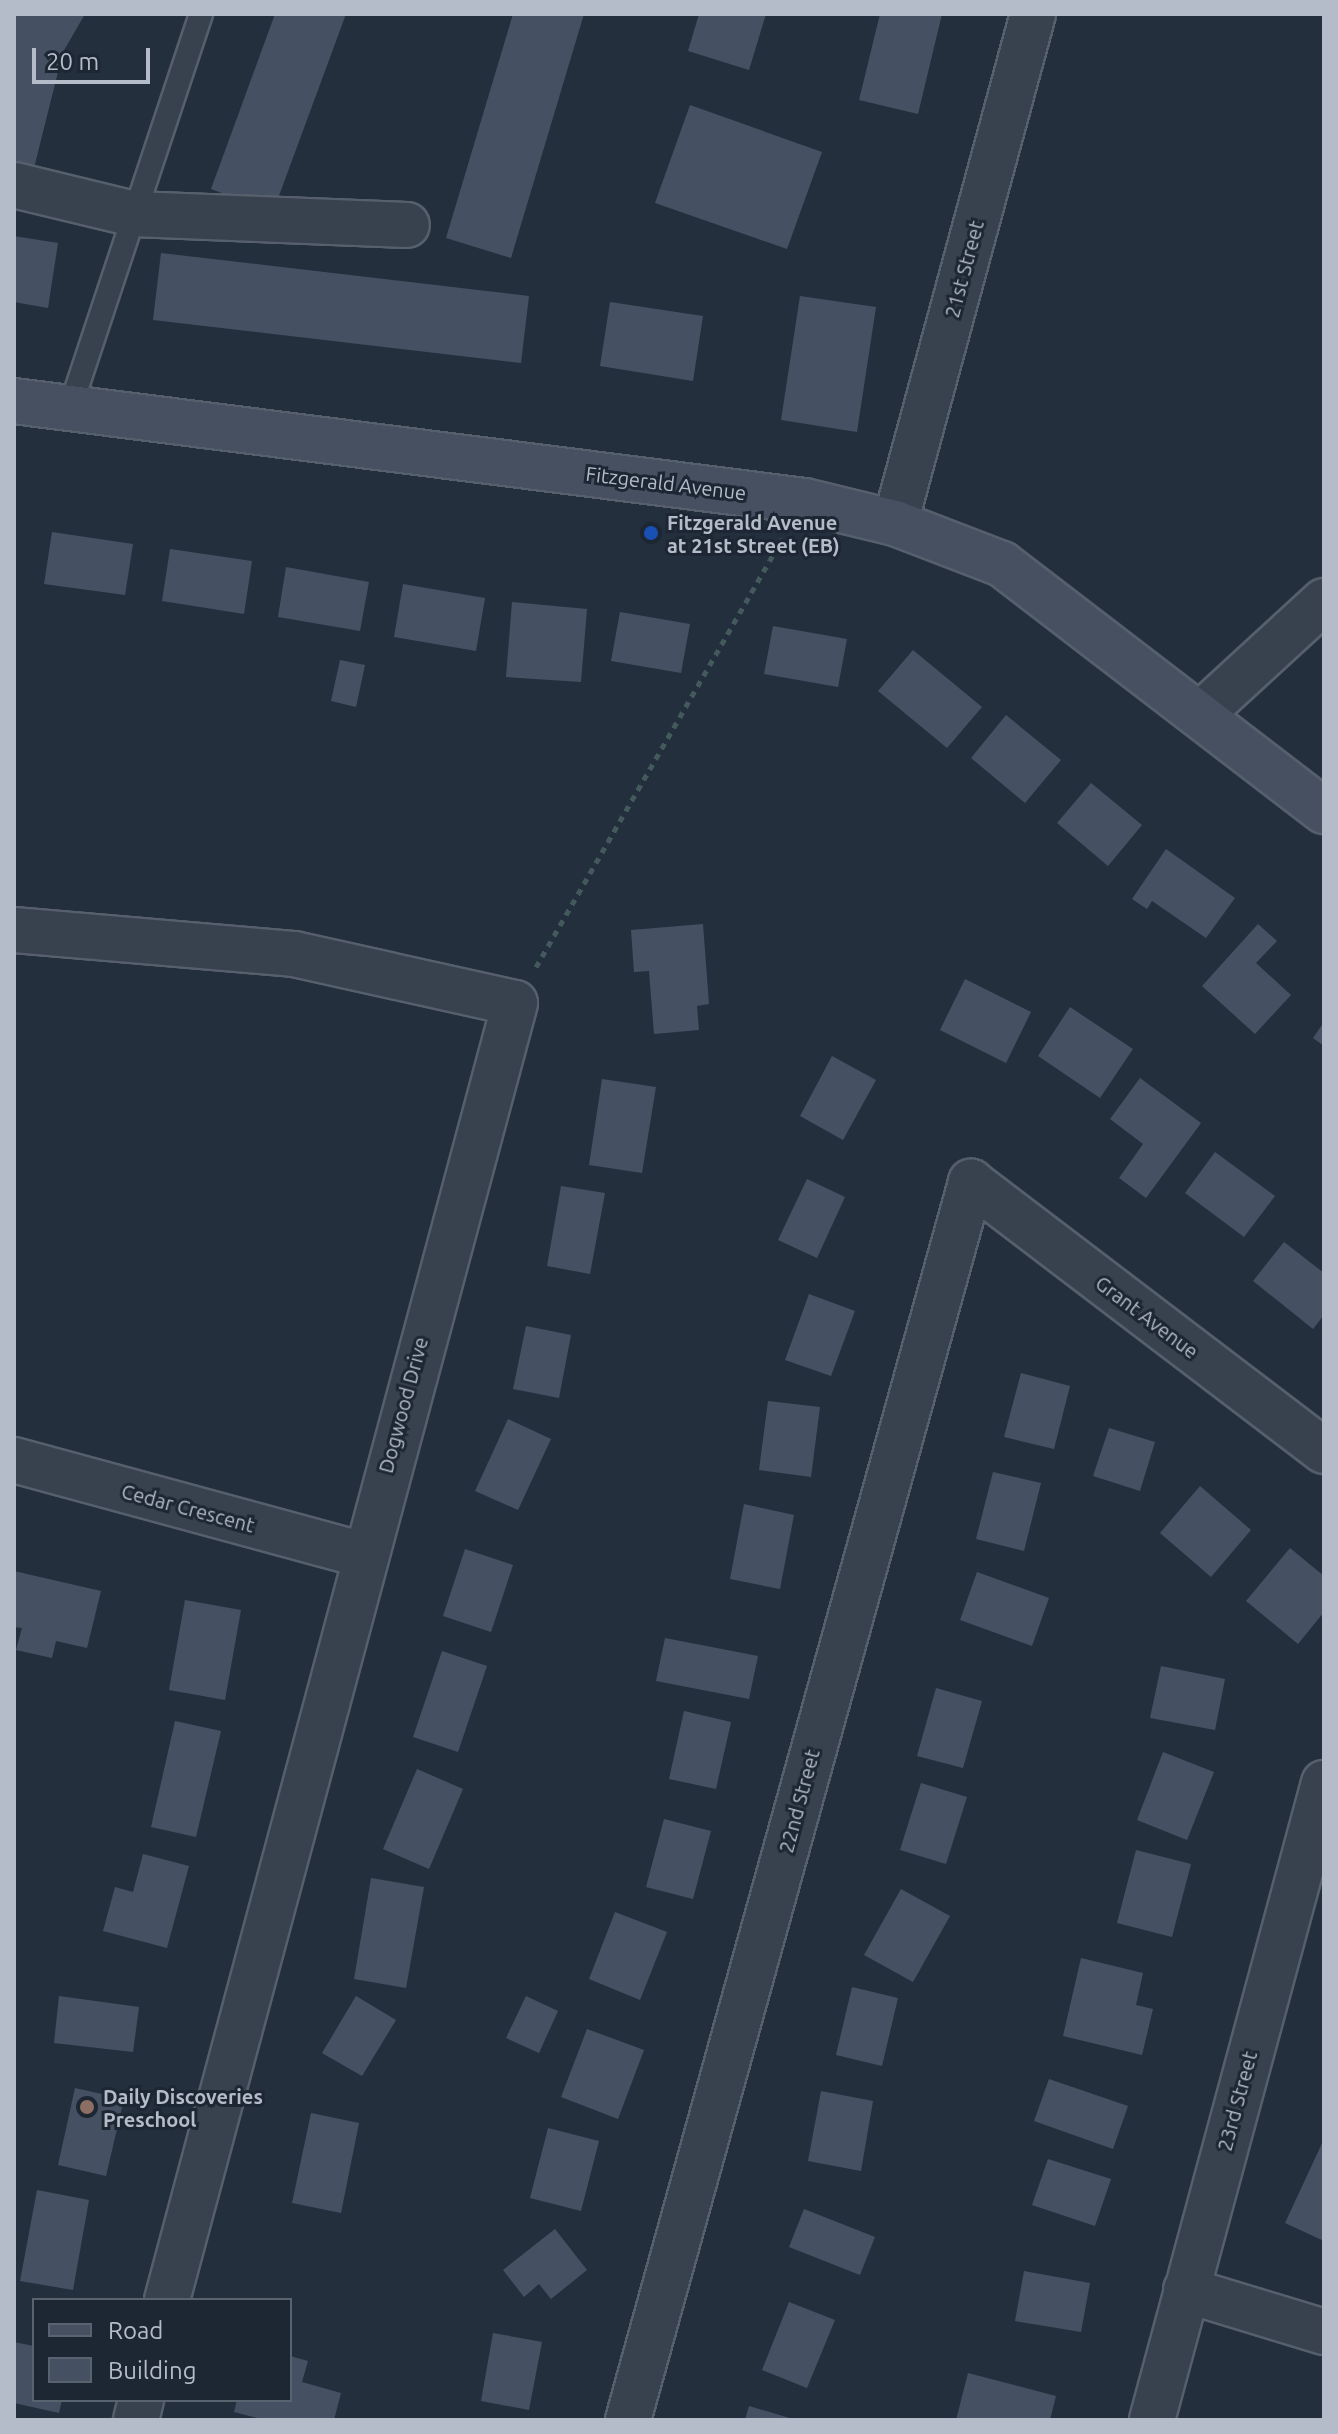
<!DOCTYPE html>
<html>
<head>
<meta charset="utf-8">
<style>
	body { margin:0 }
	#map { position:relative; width:1338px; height:2434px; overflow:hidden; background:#242f3e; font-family:Ubuntu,sans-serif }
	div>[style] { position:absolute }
	.building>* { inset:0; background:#455162 }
	.path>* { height:5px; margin-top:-2.5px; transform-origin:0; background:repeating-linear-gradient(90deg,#44595c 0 6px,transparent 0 12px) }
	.roads { filter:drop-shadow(2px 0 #565f6c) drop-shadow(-2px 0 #565f6c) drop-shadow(0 2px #565f6c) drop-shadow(0 -2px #565f6c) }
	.lane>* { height:22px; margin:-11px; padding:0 11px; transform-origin:11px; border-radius:11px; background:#38414e }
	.street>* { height:44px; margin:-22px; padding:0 22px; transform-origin:22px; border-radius:22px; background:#38414e }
	.secondary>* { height:44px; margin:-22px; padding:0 22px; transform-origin:22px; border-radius:22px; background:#465061 }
	.dots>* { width:22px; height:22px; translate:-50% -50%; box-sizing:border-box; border:4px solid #1d2633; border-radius:50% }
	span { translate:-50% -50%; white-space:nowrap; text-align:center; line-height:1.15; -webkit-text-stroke:6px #1d2633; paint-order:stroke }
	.street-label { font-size:20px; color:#b4bcc9 }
	.poi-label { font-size:20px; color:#b4bcc9; font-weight:700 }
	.left { translate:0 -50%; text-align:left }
	.frame { position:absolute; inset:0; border:16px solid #b4bcc9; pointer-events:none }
	.legend { position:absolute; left:32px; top:2298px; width:260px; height:104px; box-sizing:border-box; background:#1d2633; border:2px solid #59626f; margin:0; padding:10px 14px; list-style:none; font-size:24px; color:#b4bcc9 }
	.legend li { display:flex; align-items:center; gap:16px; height:40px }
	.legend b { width:40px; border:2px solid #59626f }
	.scale { position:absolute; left:32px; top:48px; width:118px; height:36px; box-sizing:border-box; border:4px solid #b4bcc9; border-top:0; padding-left:10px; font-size:24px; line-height:28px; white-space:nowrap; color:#b4bcc9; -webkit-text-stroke:6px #1d2633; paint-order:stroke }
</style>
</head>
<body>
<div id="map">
	<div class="building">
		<div style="clip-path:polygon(14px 14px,85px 14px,63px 52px,33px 172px,14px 168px)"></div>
		<div style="clip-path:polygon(275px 14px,346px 14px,273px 212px,211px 189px)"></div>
		<div style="clip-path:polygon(513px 14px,584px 14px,511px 258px,446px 238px)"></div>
		<div style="clip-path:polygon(699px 14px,766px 14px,749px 70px,688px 51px)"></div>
		<div style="clip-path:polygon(880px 14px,942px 14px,918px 114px,859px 100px)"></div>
		<div style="clip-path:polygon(690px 105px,822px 152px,787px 249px,655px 203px)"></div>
		<div style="clip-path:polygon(14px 236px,58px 243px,48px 308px,14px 302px)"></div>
		<div style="clip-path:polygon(161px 253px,529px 296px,521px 363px,153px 320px)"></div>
		<div style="clip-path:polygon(800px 296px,876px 307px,857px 432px,781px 420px)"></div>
		<div style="clip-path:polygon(610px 302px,703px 316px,693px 381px,600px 366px)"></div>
		<div style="clip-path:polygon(52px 532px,133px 544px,125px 595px,44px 584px)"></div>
		<div style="clip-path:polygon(170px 549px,252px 561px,244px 614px,162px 601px)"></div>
		<div style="clip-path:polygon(286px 567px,369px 582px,360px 631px,278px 617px)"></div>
		<div style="clip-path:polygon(403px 584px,485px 598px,476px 651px,394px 637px)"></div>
		<div style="clip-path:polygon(512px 602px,587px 609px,581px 682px,506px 677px)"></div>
		<div style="clip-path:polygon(620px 612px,690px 624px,681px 673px,611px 661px)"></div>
		<div style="clip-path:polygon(773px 626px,847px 639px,838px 687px,764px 674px)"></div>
		<div style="clip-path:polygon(913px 650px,982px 707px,947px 748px,878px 691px)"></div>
		<div style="clip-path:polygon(340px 660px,365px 665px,356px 707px,331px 701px)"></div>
		<div style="clip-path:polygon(1006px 715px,1061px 760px,1025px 803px,971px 758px)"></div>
		<div style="clip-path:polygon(1091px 783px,1142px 825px,1108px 866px,1057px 823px)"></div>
		<div style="clip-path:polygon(1166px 849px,1235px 898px,1206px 938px,1152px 901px,1147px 909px,1132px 899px)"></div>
		<div style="clip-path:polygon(703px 924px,709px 1004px,697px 1006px,699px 1030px,654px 1034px,649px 971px,634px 972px,631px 930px)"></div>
		<div style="clip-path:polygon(1258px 924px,1277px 941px,1256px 963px,1291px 995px,1255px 1034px,1202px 986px)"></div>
		<div style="clip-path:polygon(965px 979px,1031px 1012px,1006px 1063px,940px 1030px)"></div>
		<div style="clip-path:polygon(1070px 1007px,1133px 1049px,1100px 1098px,1038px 1056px)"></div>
		<div style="clip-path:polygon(1324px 1022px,1324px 1046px,1313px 1038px)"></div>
		<div style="clip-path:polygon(832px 1056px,876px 1080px,843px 1140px,800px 1116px)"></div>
		<div style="clip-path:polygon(1140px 1078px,1201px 1123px,1146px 1198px,1119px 1178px,1143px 1144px,1110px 1119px)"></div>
		<div style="clip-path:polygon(602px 1079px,656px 1087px,642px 1173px,589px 1165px)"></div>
		<div style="clip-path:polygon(1215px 1152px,1275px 1196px,1244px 1237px,1185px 1193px)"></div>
		<div style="clip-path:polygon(807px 1179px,845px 1197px,817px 1258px,778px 1240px)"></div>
		<div style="clip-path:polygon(561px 1186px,605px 1193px,590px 1274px,547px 1266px)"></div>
		<div style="clip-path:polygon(1284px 1242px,1324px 1273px,1324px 1315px,1313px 1329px,1253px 1281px)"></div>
		<div style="clip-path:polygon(809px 1294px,855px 1311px,831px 1376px,785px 1360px)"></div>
		<div style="clip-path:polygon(526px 1326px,571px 1335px,559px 1398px,513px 1389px)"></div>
		<div style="clip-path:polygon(1021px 1373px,1070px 1386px,1054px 1449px,1004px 1437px)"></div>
		<div style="clip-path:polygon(768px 1401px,820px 1407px,811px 1477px,759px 1470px)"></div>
		<div style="clip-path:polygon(508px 1419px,551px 1439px,518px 1510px,475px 1491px)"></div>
		<div style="clip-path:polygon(1109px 1428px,1155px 1442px,1140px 1491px,1093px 1476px)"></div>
		<div style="clip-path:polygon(993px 1472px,1041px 1483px,1024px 1551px,976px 1539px)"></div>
		<div style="clip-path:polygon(1200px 1486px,1251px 1530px,1211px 1577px,1160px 1533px)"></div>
		<div style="clip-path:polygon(744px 1504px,794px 1515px,780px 1589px,730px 1579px)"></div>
		<div style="clip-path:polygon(1290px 1548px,1324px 1576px,1324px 1612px,1298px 1644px,1246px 1601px)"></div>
		<div style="clip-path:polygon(465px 1549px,513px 1565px,491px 1632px,443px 1616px)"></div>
		<div style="clip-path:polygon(14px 1571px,101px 1591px,87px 1648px,56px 1641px,52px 1658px,16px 1650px,22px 1628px,14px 1627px)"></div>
		<div style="clip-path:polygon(977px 1572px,1049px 1598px,1032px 1646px,960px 1620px)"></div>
		<div style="clip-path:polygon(185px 1600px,241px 1610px,225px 1700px,169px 1690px)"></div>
		<div style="clip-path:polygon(665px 1638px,758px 1656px,749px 1699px,656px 1681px)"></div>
		<div style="clip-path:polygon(442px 1651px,487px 1666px,458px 1752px,413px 1737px)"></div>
		<div style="clip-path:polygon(1161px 1666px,1225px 1679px,1215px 1730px,1150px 1718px)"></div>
		<div style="clip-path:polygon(936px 1688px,982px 1701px,963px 1768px,917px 1756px)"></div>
		<div style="clip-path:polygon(684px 1711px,731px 1722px,716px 1789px,669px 1779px)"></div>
		<div style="clip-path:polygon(175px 1721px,221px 1731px,196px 1837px,151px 1827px)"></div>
		<div style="clip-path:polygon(1163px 1752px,1214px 1772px,1187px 1840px,1137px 1820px)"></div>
		<div style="clip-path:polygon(417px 1769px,463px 1789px,429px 1869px,383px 1849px)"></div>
		<div style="clip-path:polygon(921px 1783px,967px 1797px,946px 1864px,900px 1850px)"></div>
		<div style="clip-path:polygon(664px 1819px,711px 1831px,693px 1899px,646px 1887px)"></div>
		<div style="clip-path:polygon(1136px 1850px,1191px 1864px,1172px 1937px,1117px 1923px)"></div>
		<div style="clip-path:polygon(143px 1854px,189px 1866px,167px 1948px,103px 1931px,115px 1887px,133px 1892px)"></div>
		<div style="clip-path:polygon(371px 1878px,424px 1887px,406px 1988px,354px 1979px)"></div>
		<div style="clip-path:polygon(901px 1889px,950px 1916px,913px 1982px,864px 1955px)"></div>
		<div style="clip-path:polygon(615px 1912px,667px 1932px,640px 2000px,589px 1979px)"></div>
		<div style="clip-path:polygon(1081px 1958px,1143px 1973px,1136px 2005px,1153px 2009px,1142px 2055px,1063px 2036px)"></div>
		<div style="clip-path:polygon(852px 1987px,898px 1998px,882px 2066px,836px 2055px)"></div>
		<div style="clip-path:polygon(59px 1996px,139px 2007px,133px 2052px,54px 2043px)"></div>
		<div style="clip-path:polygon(356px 1996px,396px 2020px,362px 2076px,322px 2053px)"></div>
		<div style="clip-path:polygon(526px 1996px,558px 2011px,539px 2053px,506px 2038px)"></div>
		<div style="clip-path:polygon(587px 2029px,644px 2050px,618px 2119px,561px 2097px)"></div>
		<div style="clip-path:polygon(1049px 2079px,1128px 2106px,1113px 2149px,1034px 2121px)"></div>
		<div style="clip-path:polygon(75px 2088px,124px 2099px,106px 2176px,58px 2165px)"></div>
		<div style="clip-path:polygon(821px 2091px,873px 2101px,861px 2171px,808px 2161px)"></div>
		<div style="clip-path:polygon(311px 2113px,359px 2123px,341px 2213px,292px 2203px)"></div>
		<div style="clip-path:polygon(548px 2128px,599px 2141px,581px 2211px,530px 2198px)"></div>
		<div style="clip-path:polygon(1324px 2139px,1324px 2241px,1285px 2223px)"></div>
		<div style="clip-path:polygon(1048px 2159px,1111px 2179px,1095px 2226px,1032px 2205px)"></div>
		<div style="clip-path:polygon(37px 2190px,89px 2200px,73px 2290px,20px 2281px)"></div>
		<div style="clip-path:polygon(804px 2209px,875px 2237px,860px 2275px,789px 2247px)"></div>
		<div style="clip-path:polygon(555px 2229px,587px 2270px,551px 2299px,539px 2284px,524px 2297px,503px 2270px)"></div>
		<div style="clip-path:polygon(1024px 2271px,1090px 2283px,1081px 2332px,1015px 2321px)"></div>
		<div style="clip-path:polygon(789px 2302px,835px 2320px,807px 2388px,762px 2370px)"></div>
		<div style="clip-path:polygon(493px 2333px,542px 2342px,529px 2410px,481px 2401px)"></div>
		<div style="clip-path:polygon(14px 2342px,34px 2346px,34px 2400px,62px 2400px,59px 2413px,14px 2403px)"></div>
		<div style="clip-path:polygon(290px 2356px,308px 2361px,302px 2382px,341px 2393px,334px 2420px,264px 2420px,234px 2412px,237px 2400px,290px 2400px)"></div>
		<div style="clip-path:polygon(968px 2373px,1056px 2396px,1050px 2420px,956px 2420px)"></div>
		<div style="clip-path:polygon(749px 2406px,793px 2419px,793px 2420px,745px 2420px)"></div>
	</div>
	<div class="path">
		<div style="left:536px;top:967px;width:494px;rotate:-60.1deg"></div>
	</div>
	<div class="roads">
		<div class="lane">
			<div style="left:70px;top:408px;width:415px;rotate:-71.6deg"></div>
		</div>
		<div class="street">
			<div style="left:14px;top:185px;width:123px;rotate:13.6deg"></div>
			<div style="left:134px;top:214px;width:273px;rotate:2.3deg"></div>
			<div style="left:895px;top:523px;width:527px;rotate:-74.83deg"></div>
			<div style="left:1201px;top:714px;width:167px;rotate:-42.6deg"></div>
			<div style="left:14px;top:930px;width:281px;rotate:4.9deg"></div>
			<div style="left:294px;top:954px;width:226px;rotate:12.5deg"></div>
			<div style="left:515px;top:1003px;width:1343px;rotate:105.02deg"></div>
			<div style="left:14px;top:1460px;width:362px;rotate:15.2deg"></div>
			<div style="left:1186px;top:2290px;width:144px;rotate:16.9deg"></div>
			<div style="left:136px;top:2420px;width:21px;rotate:-76deg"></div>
			<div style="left:628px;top:2420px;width:1285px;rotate:-74.51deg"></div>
			<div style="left:971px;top:1182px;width:444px;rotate:37.3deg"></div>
			<div style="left:1152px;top:2420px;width:660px;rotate:-74.89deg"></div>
		</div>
		<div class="secondary">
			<div style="left:14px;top:401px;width:796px;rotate:7.21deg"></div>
			<div style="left:804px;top:501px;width:94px;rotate:13.6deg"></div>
			<div style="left:895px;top:523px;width:115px;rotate:21deg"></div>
			<div style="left:1002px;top:564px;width:406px;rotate:37.5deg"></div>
		</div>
	</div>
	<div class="dots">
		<div style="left:651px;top:533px;background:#1a4fb4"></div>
		<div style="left:87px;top:2107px;background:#8d6e63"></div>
	</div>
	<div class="street-label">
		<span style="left:964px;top:269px;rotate:-75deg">21st Street</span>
		<span style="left:666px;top:483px;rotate:7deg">Fitzgerald Avenue</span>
		<span style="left:1147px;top:1317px;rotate:37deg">Grant Avenue</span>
		<span style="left:403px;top:1405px;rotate:-75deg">Dogwood Drive</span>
		<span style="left:188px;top:1508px;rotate:15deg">Cedar Crescent</span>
		<span style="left:799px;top:1801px;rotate:-75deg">22nd Street</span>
		<span style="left:1237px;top:2101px;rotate:-75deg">23rd Street</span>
	</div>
	<div class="poi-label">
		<span class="left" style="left:667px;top:534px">Fitzgerald Avenue<br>at 21st Street (EB)</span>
		<span class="left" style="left:103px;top:2108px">Daily Discoveries<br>Preschool</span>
	</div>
	<div class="frame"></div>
	<ul class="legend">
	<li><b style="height:10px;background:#465061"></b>Road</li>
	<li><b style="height:22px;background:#455162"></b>Building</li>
	</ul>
	<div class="scale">20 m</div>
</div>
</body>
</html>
